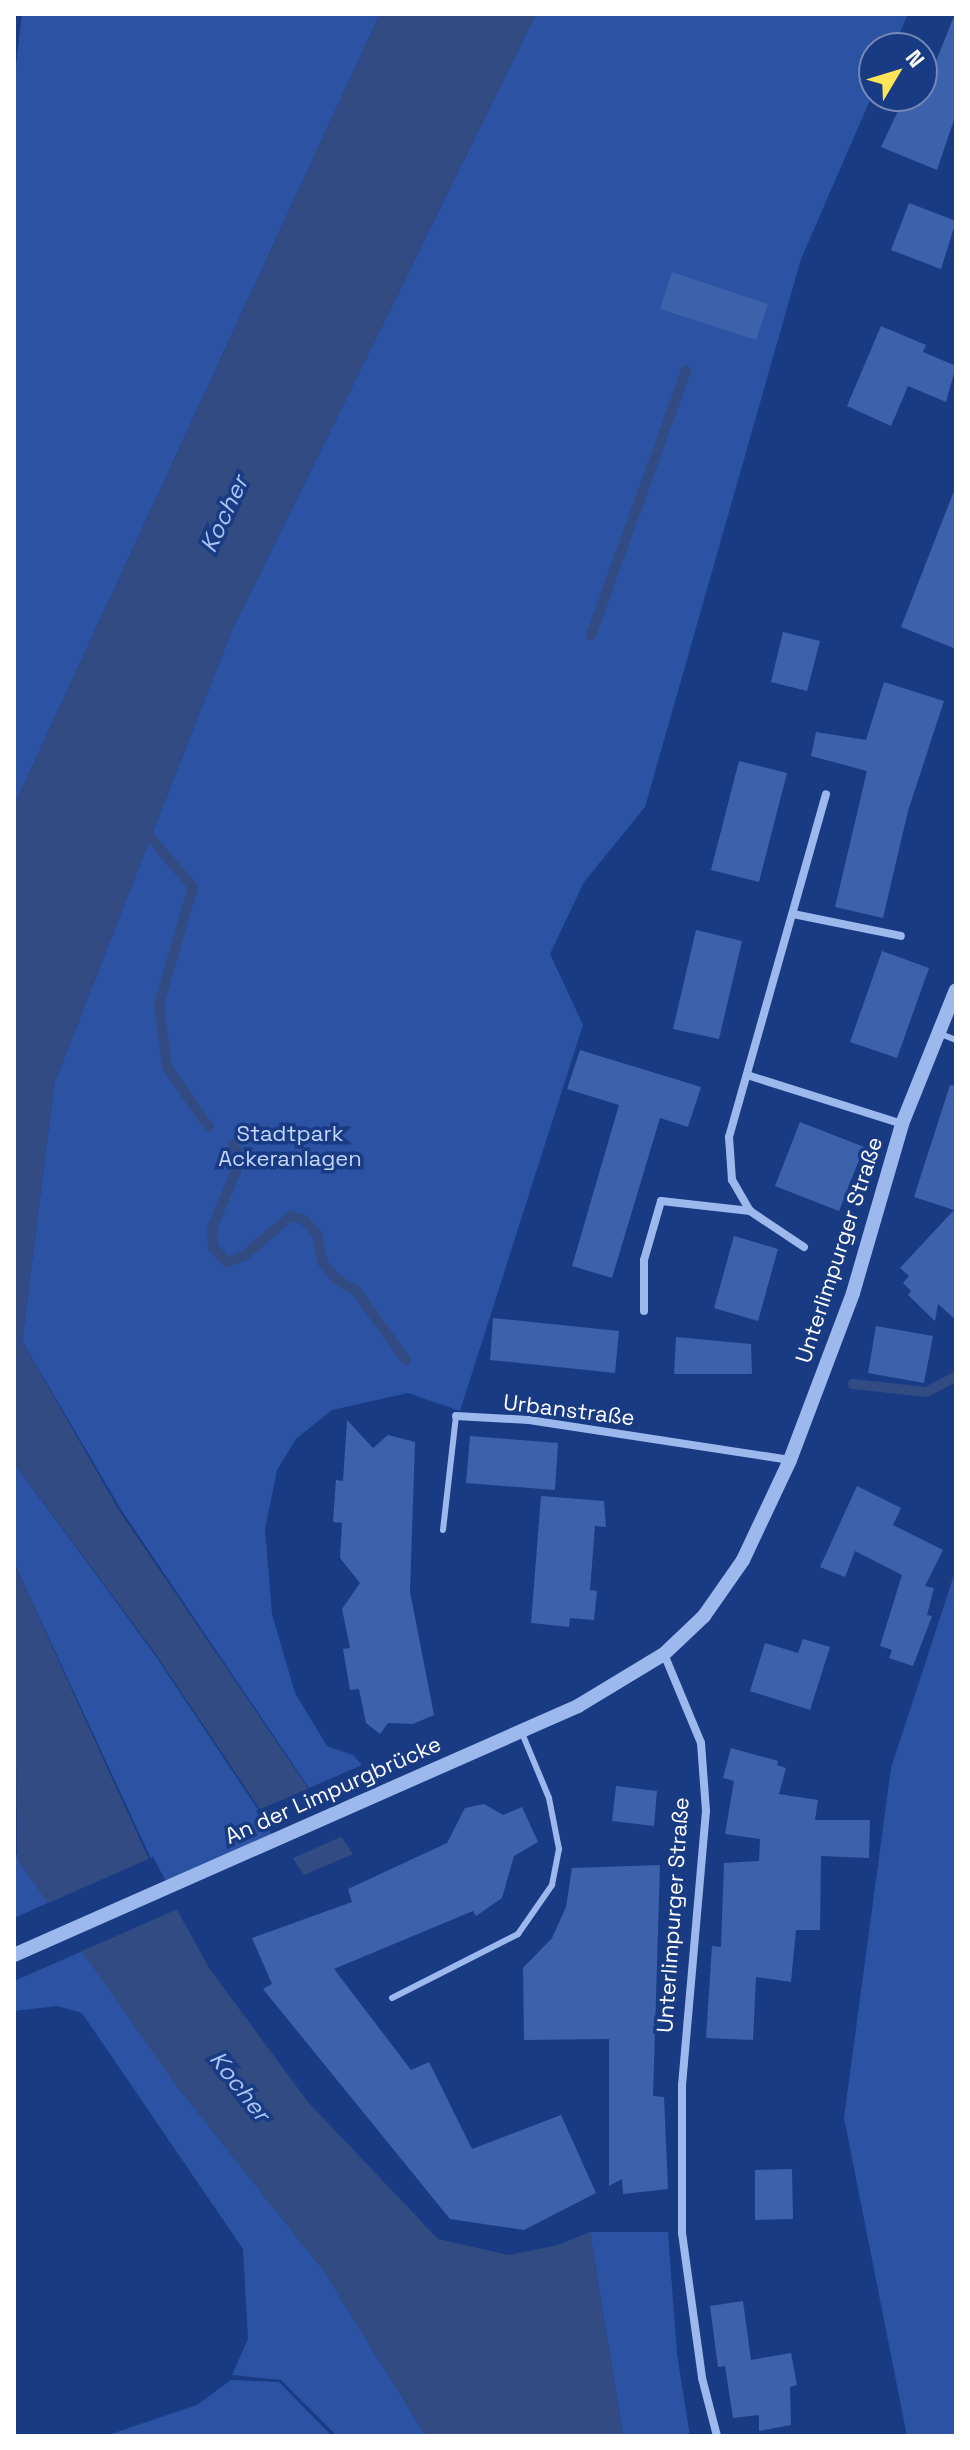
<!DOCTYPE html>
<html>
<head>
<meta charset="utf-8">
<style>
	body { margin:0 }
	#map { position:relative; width:970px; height:2450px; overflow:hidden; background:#183b84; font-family:"Space Grotesk",sans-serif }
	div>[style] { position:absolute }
	.green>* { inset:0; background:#2b52a3 }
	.water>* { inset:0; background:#324b82 }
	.pier>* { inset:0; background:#183b84 }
	.stream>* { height:10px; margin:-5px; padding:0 5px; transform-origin:5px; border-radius:5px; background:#324b82 }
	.building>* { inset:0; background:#3d62ac }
	.service>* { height:6px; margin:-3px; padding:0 3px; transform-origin:3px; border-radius:3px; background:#9db8ec }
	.minor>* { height:8px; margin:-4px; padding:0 4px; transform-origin:4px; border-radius:4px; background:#9db8ec }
	.tertiary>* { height:14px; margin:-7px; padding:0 7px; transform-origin:7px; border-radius:7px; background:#9db8ec }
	span { translate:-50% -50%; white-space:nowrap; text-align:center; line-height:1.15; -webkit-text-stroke:7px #183b84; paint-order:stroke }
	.park-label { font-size:22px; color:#c3d5f9 }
	.street-label { font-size:22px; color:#fff }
	.water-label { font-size:24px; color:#a9c2f4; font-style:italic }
	.frame { position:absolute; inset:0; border:16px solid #fff; pointer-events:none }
	.north { position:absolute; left:858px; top:32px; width:80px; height:80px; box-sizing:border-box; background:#183b84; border:2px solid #7489b5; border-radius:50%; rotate:52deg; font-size:22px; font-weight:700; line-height:32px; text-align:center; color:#fff }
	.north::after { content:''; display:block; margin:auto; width:28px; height:36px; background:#ffe359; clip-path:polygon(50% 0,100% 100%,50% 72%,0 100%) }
</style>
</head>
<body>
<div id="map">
	<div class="green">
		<div style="clip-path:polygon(22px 14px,380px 14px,14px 806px,14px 83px)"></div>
		<div style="clip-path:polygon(536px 14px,908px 14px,893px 48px,874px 48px,874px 91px,801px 259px,645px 807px,584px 882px,550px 954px,583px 1025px,460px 1411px,408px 1393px,332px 1410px,296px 1439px,277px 1470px,265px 1529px,272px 1614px,295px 1693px,327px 1746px,353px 1755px,362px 1765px,309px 1788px,122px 1511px,22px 1341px,54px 1084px,232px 630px)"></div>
		<div style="clip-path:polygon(14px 1463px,155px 1655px,281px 1844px,167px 1893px,15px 1565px)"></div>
		<div style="clip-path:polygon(956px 1569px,956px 2436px,907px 2436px,844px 2118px,891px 1768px)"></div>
		<div style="clip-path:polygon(14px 1851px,50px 1902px,14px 1918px)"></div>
		<div style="clip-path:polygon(85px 1950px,173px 2081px,324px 2271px,426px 2436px,337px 2436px,281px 2380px,232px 2375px,248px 2339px,243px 2249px,82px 2013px,57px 2006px,14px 2011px,14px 1981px)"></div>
		<div style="clip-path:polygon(590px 2232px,668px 2232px,677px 2354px,690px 2436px,623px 2436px)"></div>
		<div style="clip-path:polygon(231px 2380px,279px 2382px,332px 2436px,105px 2436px,197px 2405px)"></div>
	</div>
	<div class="water">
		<div style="clip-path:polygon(380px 14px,536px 14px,232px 630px,54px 1084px,22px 1341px,120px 1512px,353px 1854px,304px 1875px,155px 1653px,14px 1463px,14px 806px)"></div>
		<div style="clip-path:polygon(14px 1532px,15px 1565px,146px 1853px,209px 1968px,308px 2102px,438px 2239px,509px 2255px,558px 2245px,590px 2232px,623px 2436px,426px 2436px,324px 2271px,173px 2081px,17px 1859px)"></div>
	</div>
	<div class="pier">
		<div style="clip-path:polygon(312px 1787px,345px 1835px,289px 1860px,256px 1811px)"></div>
		<div style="clip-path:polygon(153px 1857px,180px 1908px,82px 1951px,46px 1904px)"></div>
	</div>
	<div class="stream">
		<div style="left:591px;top:635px;width:281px;rotate:-70.2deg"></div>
		<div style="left:141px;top:827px;width:79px;rotate:49.1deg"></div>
		<div style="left:193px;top:887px;width:122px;rotate:106.2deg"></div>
		<div style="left:159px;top:1004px;width:64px;rotate:82.8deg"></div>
		<div style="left:167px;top:1067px;width:73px;rotate:55deg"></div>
		<div style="left:233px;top:1144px;width:17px;rotate:62deg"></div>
		<div style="left:241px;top:1159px;width:75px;rotate:112.8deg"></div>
		<div style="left:212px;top:1228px;width:19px;rotate:87deg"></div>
		<div style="left:213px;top:1247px;width:21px;rotate:47deg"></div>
		<div style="left:227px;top:1262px;width:19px;rotate:-21deg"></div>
		<div style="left:245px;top:1255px;width:60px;rotate:-40.3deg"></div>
		<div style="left:291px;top:1216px;width:14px;rotate:17deg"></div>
		<div style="left:304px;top:1220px;width:20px;rotate:49deg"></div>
		<div style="left:317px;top:1235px;width:29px;rotate:78deg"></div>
		<div style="left:323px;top:1263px;width:21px;rotate:51deg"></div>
		<div style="left:336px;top:1279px;width:23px;rotate:31deg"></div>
		<div style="left:356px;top:1291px;width:85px;rotate:54.1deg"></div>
		<div style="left:853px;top:1384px;width:73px;rotate:6.3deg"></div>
		<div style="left:926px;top:1392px;width:34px;rotate:-27deg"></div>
	</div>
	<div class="building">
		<div style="clip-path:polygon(955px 14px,956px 114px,937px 170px,881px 147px,905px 96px,922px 96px,922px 61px,934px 66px)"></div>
		<div style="clip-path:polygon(909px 203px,956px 221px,941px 269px,891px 250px)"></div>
		<div style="clip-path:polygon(672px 272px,768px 304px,756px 340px,660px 309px)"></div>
		<div style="clip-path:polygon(881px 326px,926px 345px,923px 352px,956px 366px,946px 402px,908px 386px,891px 426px,847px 406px)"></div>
		<div style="clip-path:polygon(954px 491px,956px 491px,956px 649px,901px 627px)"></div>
		<div style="clip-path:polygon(783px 632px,820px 641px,807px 691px,771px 682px)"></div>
		<div style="clip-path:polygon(884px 682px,944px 701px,908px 811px,883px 918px,835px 907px,867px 771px,811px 756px,816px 732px,866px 740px)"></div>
		<div style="clip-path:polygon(739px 761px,787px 773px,759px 882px,711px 870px)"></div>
		<div style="clip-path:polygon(696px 930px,742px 941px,719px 1039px,673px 1029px)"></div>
		<div style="clip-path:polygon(882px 951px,929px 968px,897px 1058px,850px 1042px)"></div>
		<div style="clip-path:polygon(580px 1050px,701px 1087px,688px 1127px,660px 1118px,612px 1278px,572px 1266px,619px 1105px,567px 1089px)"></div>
		<div style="clip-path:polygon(950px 1085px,956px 1086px,956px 1320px,938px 1304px,935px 1321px,908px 1295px,911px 1291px,903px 1283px,909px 1276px,900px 1268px,954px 1210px,914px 1197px)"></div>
		<div style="clip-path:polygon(800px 1122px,864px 1147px,839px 1211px,775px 1186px)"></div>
		<div style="clip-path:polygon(734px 1236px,778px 1249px,758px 1321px,714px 1308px)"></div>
		<div style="clip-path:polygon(493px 1318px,619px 1331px,615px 1373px,490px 1360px)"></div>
		<div style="clip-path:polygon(876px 1326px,933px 1336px,924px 1383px,868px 1373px)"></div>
		<div style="clip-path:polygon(676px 1337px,751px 1344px,752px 1374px,674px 1374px)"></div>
		<div style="clip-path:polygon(347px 1420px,373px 1448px,388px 1435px,415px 1442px,410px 1592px,434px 1715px,413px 1724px,388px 1723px,380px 1734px,366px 1723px,359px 1689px,350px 1690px,343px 1649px,350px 1648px,342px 1609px,360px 1583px,340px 1558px,342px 1523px,333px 1522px,336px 1480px,343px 1481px)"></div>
		<div style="clip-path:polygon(470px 1436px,558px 1443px,555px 1490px,466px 1483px)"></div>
		<div style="clip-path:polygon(857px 1486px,901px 1508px,893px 1525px,943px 1550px,925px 1586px,934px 1588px,927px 1615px,932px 1616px,913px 1666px,889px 1658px,892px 1650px,880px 1646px,902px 1575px,855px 1551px,845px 1577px,820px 1567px)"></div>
		<div style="clip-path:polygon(541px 1496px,604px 1501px,606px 1527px,595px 1526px,590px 1590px,597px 1591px,594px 1620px,570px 1618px,569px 1627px,531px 1623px)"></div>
		<div style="clip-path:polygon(803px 1639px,830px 1647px,810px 1710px,750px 1691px,765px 1643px,798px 1653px)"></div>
		<div style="clip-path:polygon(731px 1748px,778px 1761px,777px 1765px,786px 1768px,779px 1794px,818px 1800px,815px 1820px,870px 1820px,869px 1858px,821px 1856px,820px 1930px,796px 1930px,791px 1982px,756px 1977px,753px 2040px,706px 2038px,712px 1946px,721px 1947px,724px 1863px,759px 1861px,760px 1839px,725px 1834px,734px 1781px,723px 1778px)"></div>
		<div style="clip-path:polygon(616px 1786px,657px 1791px,654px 1826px,612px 1821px)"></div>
		<div style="clip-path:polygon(484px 1804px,503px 1815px,522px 1807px,538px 1842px,514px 1856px,502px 1898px,476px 1916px,473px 1911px,334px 1969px,411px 2070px,429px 2062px,472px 2149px,561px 2115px,596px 2193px,524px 2230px,450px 2219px,263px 1989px,272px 1984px,252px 1938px,352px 1902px,348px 1889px,447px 1843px,465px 1808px)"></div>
		<div style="clip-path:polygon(660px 1865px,653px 2096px,664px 2097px,668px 2189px,623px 2194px,622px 2179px,609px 2186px,609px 2039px,524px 2040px,523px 1968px,552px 1938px,566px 1907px,572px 1868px)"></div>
		<div style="clip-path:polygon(792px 2169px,793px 2219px,755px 2220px,755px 2170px)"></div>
		<div style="clip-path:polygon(743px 2301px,751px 2360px,791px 2353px,797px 2385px,790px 2387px,791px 2425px,759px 2431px,759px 2415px,733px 2418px,725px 2366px,718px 2367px,710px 2306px)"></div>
	</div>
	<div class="service">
		<div style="left:941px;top:1034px;width:16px;rotate:22deg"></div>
		<div style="left:443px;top:1530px;width:115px;rotate:-83.5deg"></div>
		<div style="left:392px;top:1998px;width:141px;rotate:-26.9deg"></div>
		<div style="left:518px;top:1934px;width:60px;rotate:-55.2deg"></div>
		<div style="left:552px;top:1885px;width:37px;rotate:-79deg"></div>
		<div style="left:559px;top:1849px;width:52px;rotate:-101.1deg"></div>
		<div style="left:549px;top:1798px;width:70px;rotate:-112.6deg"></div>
	</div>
	<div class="minor">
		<div style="left:793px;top:914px;width:110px;rotate:11.5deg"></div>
		<div style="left:747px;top:1075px;width:163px;rotate:17.5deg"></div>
		<div style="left:804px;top:1247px;width:65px;rotate:-146.3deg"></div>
		<div style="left:750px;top:1211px;width:36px;rotate:-120deg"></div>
		<div style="left:732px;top:1180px;width:43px;rotate:-94deg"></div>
		<div style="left:729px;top:1137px;width:356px;rotate:-74.2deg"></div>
		<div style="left:644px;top:1311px;width:51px;rotate:-90deg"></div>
		<div style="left:644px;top:1260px;width:61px;rotate:-73.9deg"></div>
		<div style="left:661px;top:1201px;width:90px;rotate:6.4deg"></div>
		<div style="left:456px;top:1416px;width:73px;rotate:3.1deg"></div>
		<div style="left:529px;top:1420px;width:264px;rotate:8.7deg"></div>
		<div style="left:664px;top:1654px;width:96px;rotate:67.4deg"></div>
		<div style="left:701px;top:1743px;width:68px;rotate:85.8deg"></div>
		<div style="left:706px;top:1811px;width:275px;rotate:95deg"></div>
		<div style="left:682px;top:2085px;width:148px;rotate:90deg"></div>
		<div style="left:682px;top:2233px;width:146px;rotate:82.1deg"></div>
		<div style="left:702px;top:2378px;width:60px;rotate:75.5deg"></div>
	</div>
	<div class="tertiary">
		<div style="left:14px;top:1955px;width:617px;rotate:-23.82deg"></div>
		<div style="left:578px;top:1706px;width:100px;rotate:-31.2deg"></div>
		<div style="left:664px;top:1654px;width:55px;rotate:-43.5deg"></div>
		<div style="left:704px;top:1616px;width:68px;rotate:-55.1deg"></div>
		<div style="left:743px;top:1560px;width:110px;rotate:-64.8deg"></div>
		<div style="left:790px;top:1460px;width:178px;rotate:-69.3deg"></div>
		<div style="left:853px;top:1293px;width:176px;rotate:-73.8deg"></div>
		<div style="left:902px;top:1124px;width:144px;rotate:-68.1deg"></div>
	</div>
	<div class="park-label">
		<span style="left:290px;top:1146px">Stadtpark<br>Ackeranlagen</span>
	</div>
	<div class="street-label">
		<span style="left:839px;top:1250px;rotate:-72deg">Unterlimpurger Straße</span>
		<span style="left:569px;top:1410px;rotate:7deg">Urbanstraße</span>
		<span style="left:333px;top:1790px;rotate:-24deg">An der Limpurgbrücke</span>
		<span style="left:673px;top:1915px;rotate:-86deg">Unterlimpurger Straße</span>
	</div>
	<div class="water-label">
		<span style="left:224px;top:514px;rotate:-65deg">Kocher</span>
		<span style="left:240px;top:2086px;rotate:52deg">Kocher</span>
	</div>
	<div class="frame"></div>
	<div class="north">N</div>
</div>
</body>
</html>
